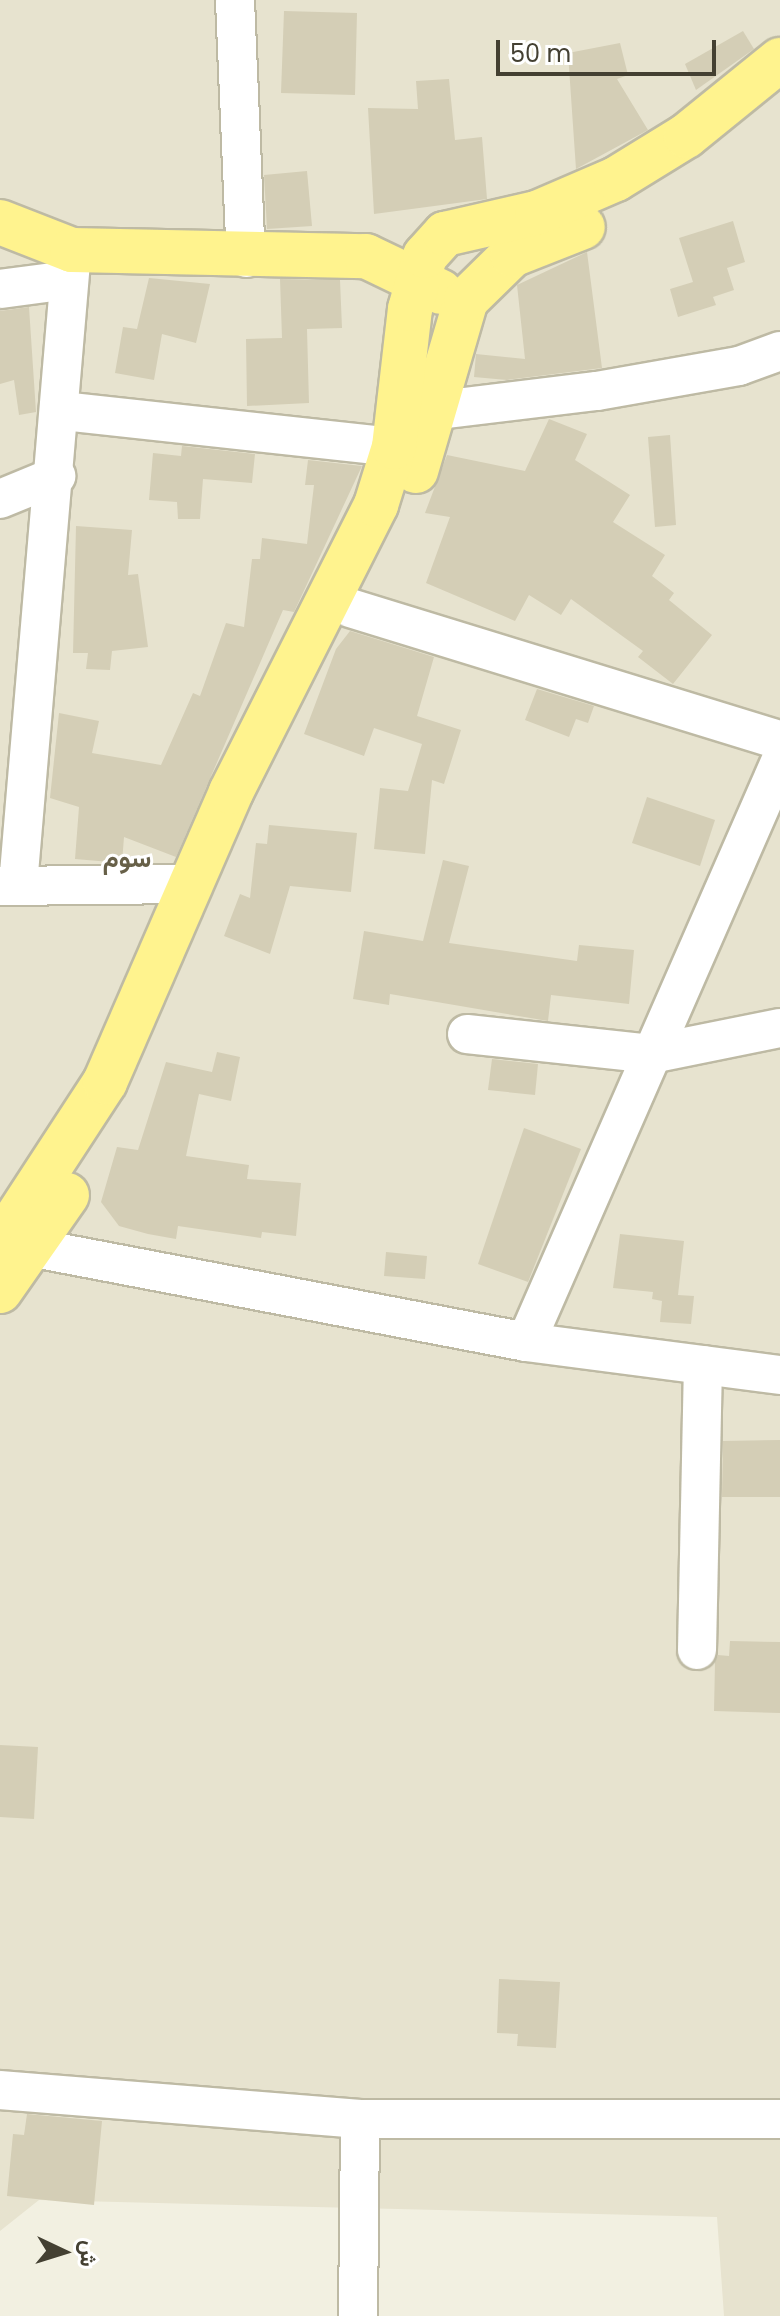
<!DOCTYPE html>
<html>
<head>
<meta charset="utf-8">
<style>
	body { margin:0 }
	#map { position:relative; width:780px; height:2316px; overflow:hidden; background:#f2f0e1; font-family:Poppins,Vazirmatn,sans-serif }
	div>[style] { position:absolute }
	.residential>* { inset:0; background:#e7e3cf }
	.building>* { inset:0; background:#d4ceb6 }
	.roads { filter:drop-shadow(2px 0 #bebaa4) drop-shadow(-2px 0 #bebaa4) drop-shadow(0 2px #bebaa4) drop-shadow(0 -2px #bebaa4) }
	.minor>* { height:38px; margin:-19px; padding:0 19px; transform-origin:19px; border-radius:19px; background:#fff }
	.major>* { height:44px; margin:-22px; padding:0 22px; transform-origin:22px; border-radius:22px; background:#fff38e }
	span { translate:-50% -50%; white-space:nowrap; text-align:center; line-height:1.15; -webkit-text-stroke:6px #fff; paint-order:stroke }
	.quarter-label { font-size:26px; color:#676048; font-weight:700 }
	.north { position:absolute; left:24px; top:2212px; width:80px; height:80px; -webkit-text-stroke:6px #fff; paint-order:stroke; rotate:94deg; font-size:22px; font-weight:700; line-height:32px; text-align:center; color:#444032 }
	.north::after { content:''; display:block; margin:auto; width:28px; height:36px; background:#444032; clip-path:polygon(50% 0,100% 100%,50% 72%,0 100%) }
	.scale { position:absolute; left:496px; top:40px; width:220px; height:36px; box-sizing:border-box; border:4px solid #444032; border-top:0; padding-left:10px; font-size:24px; line-height:28px; white-space:nowrap; color:#444032; -webkit-text-stroke:6px #fff; paint-order:stroke }
</style>
</head>
<body>
<div id="map">
	<div class="residential">
		<div style="clip-path:polygon(0 0,780px 0,780px 2316px,724px 2316px,717px 2217px,39px 2200px,0 2231px)"></div>
	</div>
	<div class="building">
		<div style="clip-path:polygon(284px 11px,357px 13px,355px 95px,281px 93px)"></div>
		<div style="clip-path:polygon(743px 31px,754px 49px,696px 90px,685px 64px)"></div>
		<div style="clip-path:polygon(620px 43px,628px 75px,617px 79px,648px 130px,576px 169px,568px 53px)"></div>
		<div style="clip-path:polygon(449px 79px,455px 140px,482px 137px,487px 199px,374px 214px,368px 108px,418px 109px,416px 81px)"></div>
		<div style="clip-path:polygon(307px 171px,312px 226px,267px 229px,264px 175px)"></div>
		<div style="clip-path:polygon(733px 221px,745px 262px,727px 268px,734px 290px,713px 297px,716px 305px,678px 317px,670px 289px,693px 282px,679px 238px)"></div>
		<div style="clip-path:polygon(587px 252px,602px 368px,507px 380px,474px 377px,476px 354px,525px 359px,517px 285px)"></div>
		<div style="clip-path:polygon(149px 278px,210px 284px,196px 343px,162px 334px,154px 380px,115px 373px,123px 327px,137px 329px)"></div>
		<div style="clip-path:polygon(280px 279px,340px 280px,342px 328px,307px 329px,309px 403px,247px 406px,246px 339px,282px 338px)"></div>
		<div style="clip-path:polygon(29px 307px,36px 412px,19px 415px,14px 380px,0 384px,0 311px)"></div>
		<div style="clip-path:polygon(549px 419px,587px 434px,575px 460px,630px 495px,613px 522px,665px 555px,652px 576px,674px 593px,669px 600px,712px 635px,673px 684px,638px 657px,643px 651px,571px 599px,561px 615px,529px 595px,515px 621px,426px 583px,450px 517px,425px 513px,447px 455px,525px 471px)"></div>
		<div style="clip-path:polygon(670px 435px,676px 525px,655px 527px,648px 437px)"></div>
		<div style="clip-path:polygon(182px 446px,255px 454px,252px 483px,203px 479px,200px 519px,178px 519px,177px 502px,149px 500px,153px 453px,181px 456px)"></div>
		<div style="clip-path:polygon(308px 460px,362px 466px,294px 612px,283px 610px,176px 857px,124px 837px,122px 863px,75px 859px,79px 807px,50px 798px,59px 713px,99px 721px,92px 753px,161px 765px,193px 693px,200px 696px,226px 623px,244px 627px,252px 559px,260px 559px,262px 538px,307px 544px,314px 485px,305px 485px)"></div>
		<div style="clip-path:polygon(76px 526px,132px 530px,128px 575px,138px 574px,148px 647px,112px 651px,110px 670px,86px 669px,88px 653px,73px 653px)"></div>
		<div style="clip-path:polygon(350px 631px,434px 657px,417px 716px,461px 730px,444px 784px,432px 780px,425px 854px,374px 849px,380px 788px,408px 791px,422px 744px,374px 728px,364px 756px,304px 734px,336px 649px)"></div>
		<div style="clip-path:polygon(537px 689px,594px 706px,588px 723px,576px 719px,569px 737px,525px 720px)"></div>
		<div style="clip-path:polygon(647px 797px,715px 820px,700px 866px,632px 843px)"></div>
		<div style="clip-path:polygon(269px 825px,357px 833px,351px 892px,290px 886px,270px 954px,224px 936px,240px 894px,250px 898px,256px 843px,267px 844px)"></div>
		<div style="clip-path:polygon(443px 860px,469px 866px,449px 943px,577px 961px,579px 945px,634px 950px,629px 1004px,551px 995px,548px 1021px,390px 994px,389px 1005px,353px 999px,364px 931px,423px 941px)"></div>
		<div style="clip-path:polygon(217px 1052px,240px 1057px,231px 1101px,199px 1094px,186px 1156px,249px 1165px,247px 1179px,301px 1183px,296px 1236px,262px 1232px,261px 1238px,178px 1226px,176px 1239px,148px 1234px,119px 1226px,101px 1202px,117px 1147px,138px 1150px,166px 1062px,212px 1072px)"></div>
		<div style="clip-path:polygon(492px 1059px,538px 1064px,535px 1095px,488px 1090px)"></div>
		<div style="clip-path:polygon(524px 1128px,581px 1149px,528px 1282px,478px 1264px)"></div>
		<div style="clip-path:polygon(620px 1234px,684px 1241px,678px 1295px,694px 1296px,691px 1324px,660px 1322px,662px 1301px,652px 1299px,653px 1292px,613px 1288px)"></div>
		<div style="clip-path:polygon(386px 1252px,427px 1256px,425px 1279px,384px 1276px)"></div>
		<div style="clip-path:polygon(780px 1440px,780px 1497px,722px 1497px,723px 1441px)"></div>
		<div style="clip-path:polygon(730px 1641px,780px 1642px,780px 1713px,714px 1711px,715px 1662px,718px 1655px,729px 1656px)"></div>
		<div style="clip-path:polygon(0 1745px,38px 1747px,34px 1819px,0 1817px)"></div>
		<div style="clip-path:polygon(499px 1979px,560px 1982px,556px 2048px,517px 2046px,518px 2034px,497px 2033px)"></div>
		<div style="clip-path:polygon(27px 2114px,102px 2121px,94px 2205px,7px 2196px,13px 2134px,24px 2135px)"></div>
	</div>
	<div class="roads">
		<div class="minor">
			<div style="left:235px;top:0;width:258px;rotate:87.6deg"></div>
			<div style="left:0;top:289px;width:69px;rotate:-7.5deg"></div>
			<div style="left:62px;top:411px;width:334px;rotate:6.2deg"></div>
			<div style="left:431px;top:411px;width:167px;rotate:-6.9deg"></div>
			<div style="left:597px;top:391px;width:144px;rotate:-10deg"></div>
			<div style="left:739px;top:366px;width:44px;rotate:-20.1deg"></div>
			<div style="left:0;top:499px;width:61px;rotate:-22.3deg"></div>
			<div style="left:350px;top:608px;width:450px;rotate:17.1deg"></div>
			<div style="left:18px;top:885px;width:637px;rotate:-85.14deg"></div>
			<div style="left:0;top:886px;width:190px;rotate:-0.6deg"></div>
			<div style="left:467px;top:1034px;width:185px;rotate:6.2deg"></div>
			<div style="left:651px;top:1054px;width:132px;rotate:-11.4deg"></div>
			<div style="left:3px;top:1242px;width:532px;rotate:10.82deg"></div>
			<div style="left:526px;top:1342px;width:256px;rotate:7.4deg"></div>
			<div style="left:526px;top:1342px;width:633px;rotate:-66.35deg"></div>
			<div style="left:697px;top:1650px;width:285px;rotate:-88.8deg"></div>
			<div style="left:0;top:2090px;width:361px;rotate:4.6deg"></div>
			<div style="left:360px;top:2119px;width:420px"></div>
			<div style="left:358px;top:2316px;width:197px;rotate:-89.4deg"></div>
		</div>
		<div class="major">
			<div style="left:0;top:222px;width:77px;rotate:21.3deg"></div>
			<div style="left:72px;top:250px;width:294px;rotate:1.2deg"></div>
			<div style="left:366px;top:256px;width:83px;rotate:25.6deg"></div>
			<div style="left:416px;top:471px;width:178px;rotate:-73.7deg"></div>
			<div style="left:466px;top:300px;width:64px;rotate:-44.4deg"></div>
			<div style="left:512px;top:255px;width:76px;rotate:-21.5deg"></div>
			<div style="left:0;top:1243px;width:192px;rotate:-56.9deg"></div>
			<div style="left:105px;top:1082px;width:316px;rotate:-66.5deg"></div>
			<div style="left:231px;top:792px;width:322px;rotate:-63.2deg"></div>
			<div style="left:376px;top:505px;width:61px;rotate:-72.8deg"></div>
			<div style="left:394px;top:447px;width:139px;rotate:-83.4deg"></div>
			<div style="left:410px;top:309px;width:55px;rotate:-74.2deg"></div>
			<div style="left:425px;top:256px;width:30px;rotate:-48deg"></div>
			<div style="left:445px;top:234px;width:94px;rotate:-12.9deg"></div>
			<div style="left:537px;top:213px;width:86px;rotate:-23.3deg"></div>
			<div style="left:616px;top:179px;width:82px;rotate:-31.6deg"></div>
			<div style="left:686px;top:136px;width:121px;rotate:-39deg"></div>
			<div style="left:0;top:1291px;width:117px;rotate:-55.1deg"></div>
		</div>
	</div>
	<div class="quarter-label">
		<span style="left:127px;top:859px">سوم</span>
	</div>
	<div class="north">ش</div>
	<div class="scale">50 m</div>
</div>
</body>
</html>
